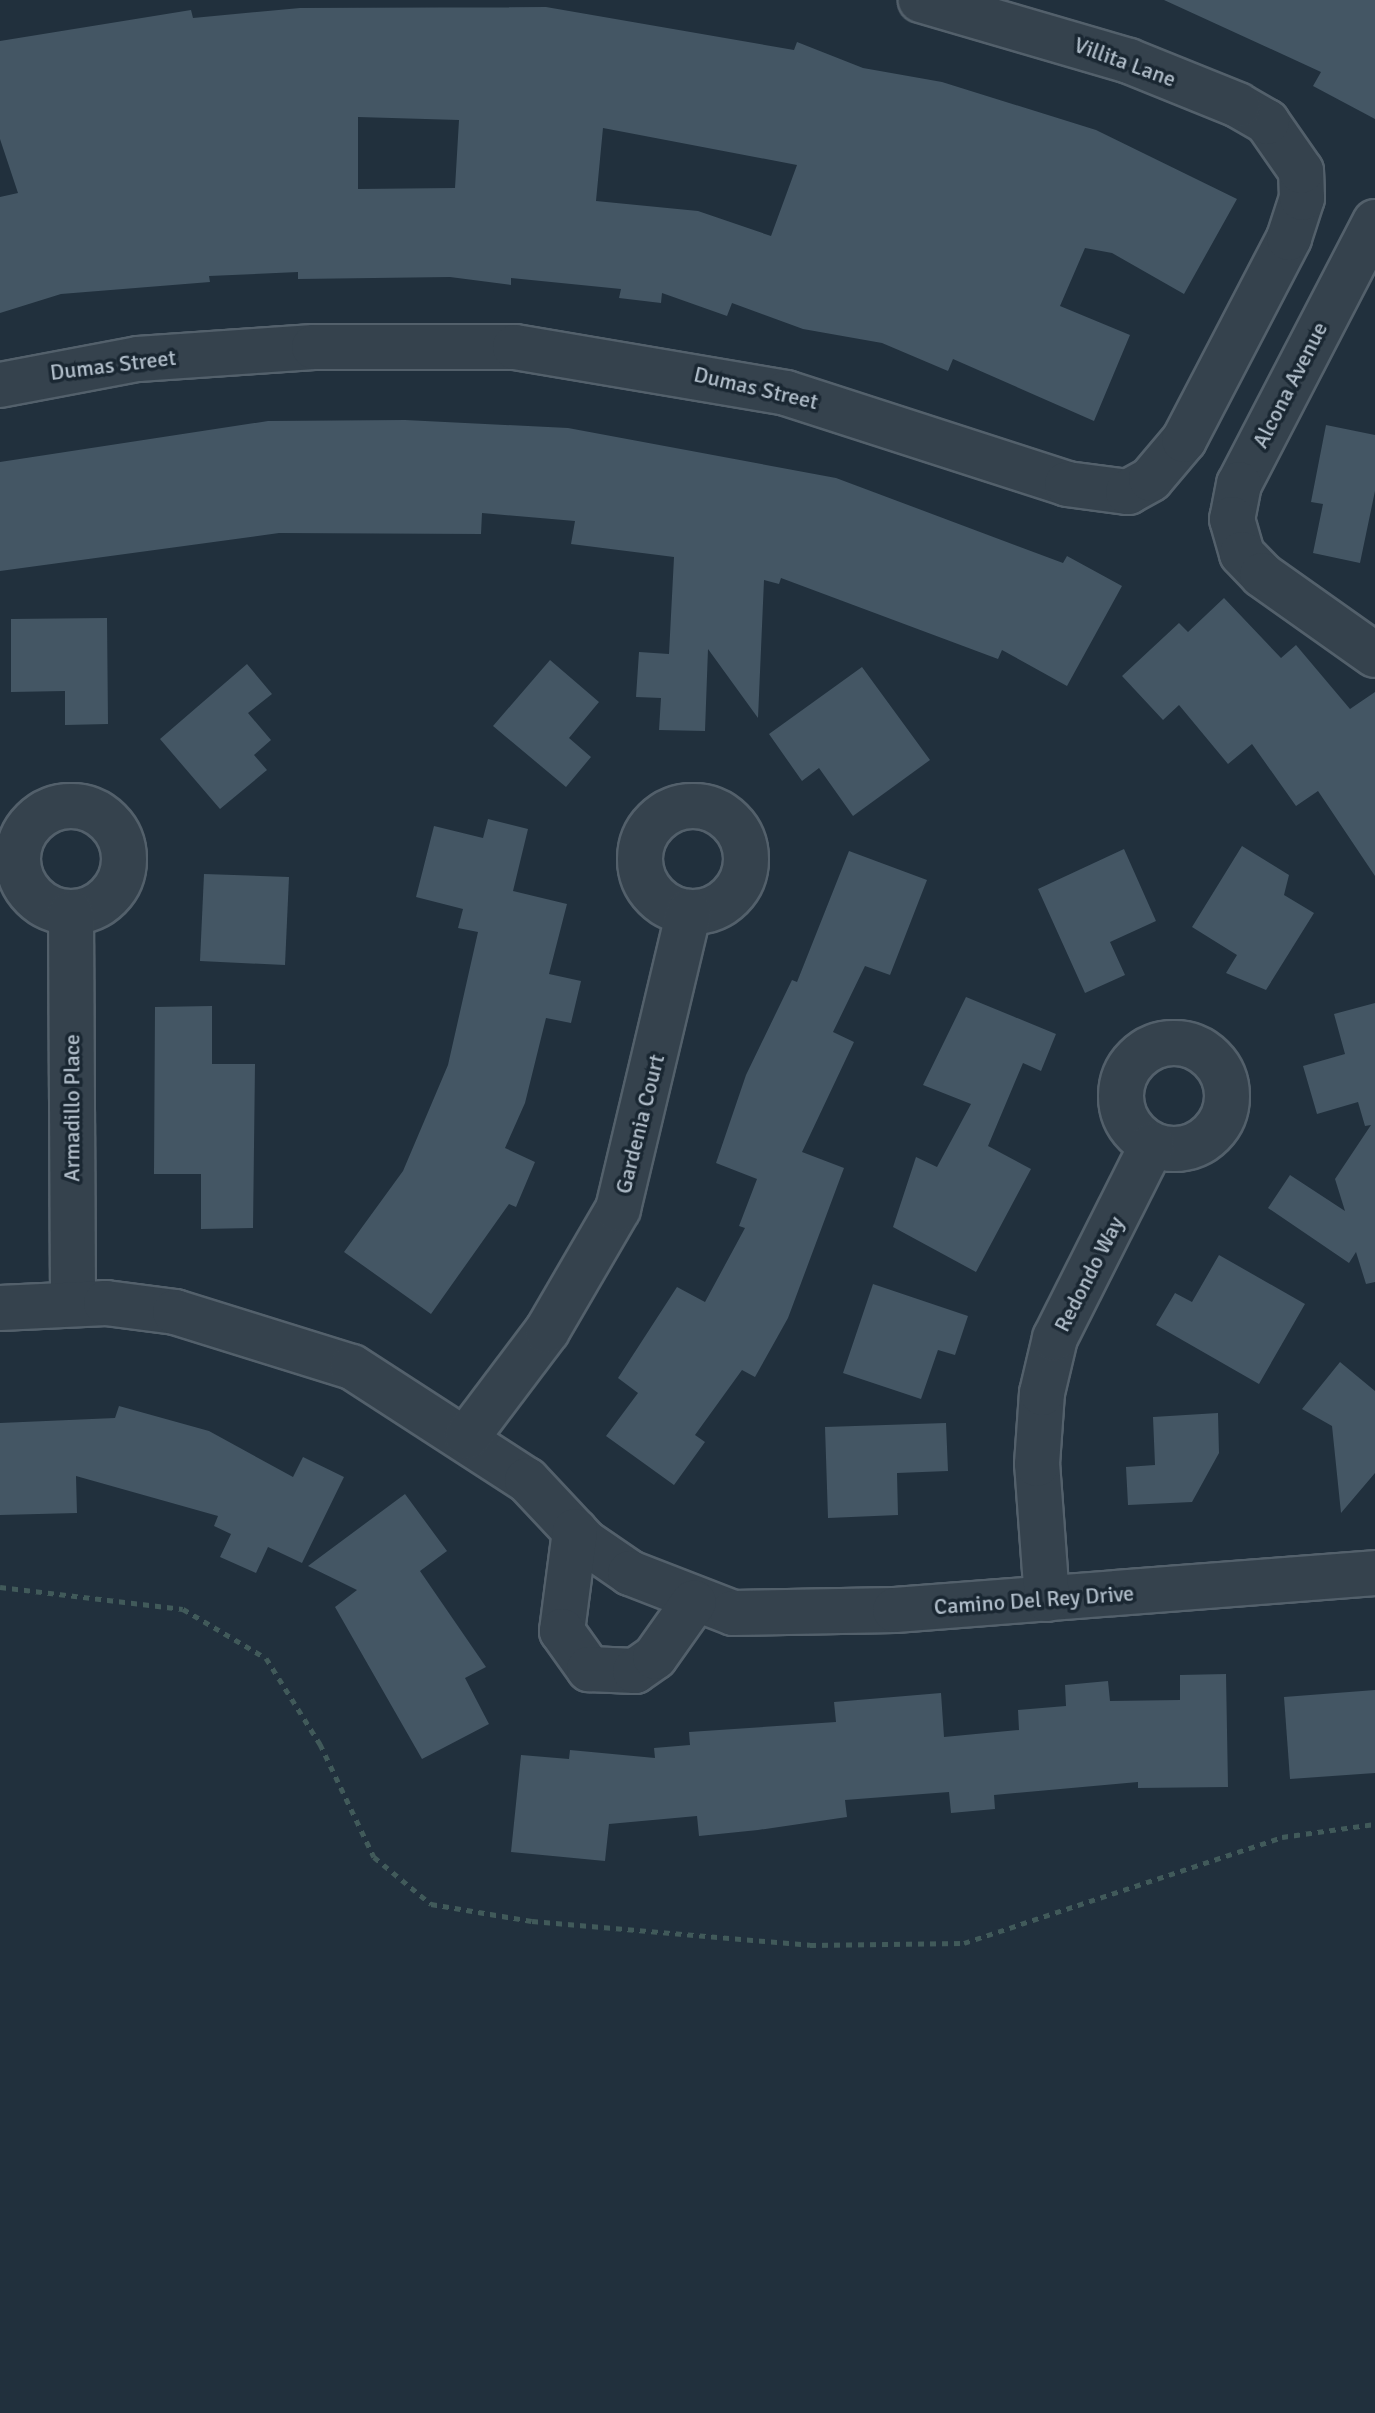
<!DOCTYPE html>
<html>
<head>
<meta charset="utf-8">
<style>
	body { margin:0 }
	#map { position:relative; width:1375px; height:2413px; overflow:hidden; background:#21303d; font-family:Signika,sans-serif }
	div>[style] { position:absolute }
	.building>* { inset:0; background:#445664 }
	.path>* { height:5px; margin-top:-2.5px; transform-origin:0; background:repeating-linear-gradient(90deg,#415a5a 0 6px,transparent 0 12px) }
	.roads { filter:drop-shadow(2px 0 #53606b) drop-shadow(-2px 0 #53606b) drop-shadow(0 2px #53606b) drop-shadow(0 -2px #53606b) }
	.minor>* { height:44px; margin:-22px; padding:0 22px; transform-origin:22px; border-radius:22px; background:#35424d }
	.minor>.ring { margin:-22px; padding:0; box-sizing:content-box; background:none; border:44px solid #35424d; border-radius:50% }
	span { translate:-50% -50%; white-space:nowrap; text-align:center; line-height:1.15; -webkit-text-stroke:7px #1a2732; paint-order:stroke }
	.street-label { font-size:22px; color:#b0bdc9 }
</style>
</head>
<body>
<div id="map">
	<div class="building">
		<div style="clip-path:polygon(1164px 0,1375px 0,1375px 119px,1313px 86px,1321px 72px)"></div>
		<div style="clip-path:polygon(evenodd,546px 7px,794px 50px,797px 42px,863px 68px,942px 82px,1096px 130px,1237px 199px,1184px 294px,1112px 253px,1085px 248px,1060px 306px,1130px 335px,1094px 421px,953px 359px,948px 371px,882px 343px,803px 329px,732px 303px,727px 316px,662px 293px,661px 303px,619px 298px,621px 289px,511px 278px,511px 285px,450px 277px,298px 279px,298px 272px,209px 276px,210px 282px,61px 294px,0 313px,0 197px,18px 193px,0 139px,0 41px,191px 10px,193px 18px,300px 8px,546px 7px,358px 117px,459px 120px,455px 188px,358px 189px,358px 117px,546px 7px,603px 128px,797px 165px,771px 236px,698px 211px,596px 201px,603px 128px)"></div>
		<div style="clip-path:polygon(405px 420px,568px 428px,836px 478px,1063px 563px,1067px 556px,1122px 586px,1067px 686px,1002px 650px,998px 659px,781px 578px,779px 584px,764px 580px,758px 718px,708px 649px,705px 731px,659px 730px,661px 698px,636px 697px,639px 652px,669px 654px,674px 557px,571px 544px,575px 521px,482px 513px,481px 534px,279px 533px,0 571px,0 462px,268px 421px)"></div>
		<div style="clip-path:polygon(1326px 425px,1375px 435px,1375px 491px,1360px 563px,1313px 553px,1323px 504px,1311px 502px)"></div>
		<div style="clip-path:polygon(1224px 598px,1281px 658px,1296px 645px,1350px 709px,1375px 692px,1375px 876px,1318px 791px,1296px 806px,1252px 744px,1228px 764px,1179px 705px,1163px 720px,1122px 676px,1179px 623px,1188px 632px)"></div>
		<div style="clip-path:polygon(107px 618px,108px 724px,65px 725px,65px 691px,11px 692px,11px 619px)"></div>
		<div style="clip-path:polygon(550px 660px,599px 702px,569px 738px,591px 757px,566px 787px,493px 726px)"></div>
		<div style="clip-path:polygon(247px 664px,272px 694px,248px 713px,271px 740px,254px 755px,267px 770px,220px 809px,160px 739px)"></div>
		<div style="clip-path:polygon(862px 667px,930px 760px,853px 816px,819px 768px,802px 781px,769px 734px)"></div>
		<div style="clip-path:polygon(488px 819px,528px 829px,513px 891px,567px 904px,549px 974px,581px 981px,571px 1023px,546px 1018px,525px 1103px,505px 1148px,535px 1162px,516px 1207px,509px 1204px,431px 1314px,344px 1252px,403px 1171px,448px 1065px,478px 932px,458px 928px,463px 909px,416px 897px,434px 826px,483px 838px)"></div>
		<div style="clip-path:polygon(1242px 846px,1289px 875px,1284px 895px,1314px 913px,1266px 990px,1226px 973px,1237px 955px,1192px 927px)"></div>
		<div style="clip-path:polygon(1124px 849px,1156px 921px,1110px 942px,1125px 975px,1085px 993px,1038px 889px)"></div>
		<div style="clip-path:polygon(849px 851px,927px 880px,890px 975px,865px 966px,833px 1032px,854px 1042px,802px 1152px,844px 1168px,788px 1318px,755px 1377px,742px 1370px,695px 1435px,705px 1442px,674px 1485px,606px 1436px,638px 1393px,618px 1378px,677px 1287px,705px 1302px,745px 1228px,739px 1226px,757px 1179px,716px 1163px,746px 1075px,792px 980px,797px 982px)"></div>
		<div style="clip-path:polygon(204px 874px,289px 877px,285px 965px,200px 961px)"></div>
		<div style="clip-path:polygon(966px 997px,1056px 1034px,1041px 1071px,1023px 1063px,988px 1146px,1031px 1169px,976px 1272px,893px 1227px,916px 1157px,937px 1167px,971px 1104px,923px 1085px)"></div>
		<div style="clip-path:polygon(1375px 1003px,1375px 1282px,1366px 1284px,1356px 1252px,1349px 1263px,1268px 1208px,1290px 1175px,1345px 1211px,1335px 1179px,1371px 1125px,1365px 1126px,1358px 1102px,1317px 1114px,1303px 1066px,1345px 1054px,1334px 1014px)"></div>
		<div style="clip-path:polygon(212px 1006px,212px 1064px,255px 1064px,253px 1228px,201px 1229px,201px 1174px,154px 1174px,155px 1007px)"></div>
		<div style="clip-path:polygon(1219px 1255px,1305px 1304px,1259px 1384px,1156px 1325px,1175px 1293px,1192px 1302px)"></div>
		<div style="clip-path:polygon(873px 1284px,968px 1316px,955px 1355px,938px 1350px,921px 1399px,843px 1373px)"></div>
		<div style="clip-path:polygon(1340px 1362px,1375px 1391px,1375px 1473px,1341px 1513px,1332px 1426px,1302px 1409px)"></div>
		<div style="clip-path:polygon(119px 1406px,209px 1431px,293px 1477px,303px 1457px,344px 1477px,302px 1563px,268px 1547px,256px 1573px,220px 1557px,231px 1534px,214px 1526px,218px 1516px,76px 1476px,77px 1513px,0 1515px,0 1423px,115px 1418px)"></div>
		<div style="clip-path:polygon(1218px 1413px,1219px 1453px,1192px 1502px,1128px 1505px,1126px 1467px,1155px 1465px,1153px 1417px)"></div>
		<div style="clip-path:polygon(946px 1423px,948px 1471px,897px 1473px,898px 1515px,828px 1518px,825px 1427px)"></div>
		<div style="clip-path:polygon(405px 1494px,447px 1551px,420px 1571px,486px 1667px,465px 1678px,489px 1724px,422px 1759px,335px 1607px,357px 1590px,308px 1566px)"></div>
		<div style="clip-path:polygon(1226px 1674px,1228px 1787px,1138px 1788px,1138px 1782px,994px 1795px,995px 1809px,951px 1813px,949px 1792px,845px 1800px,847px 1817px,758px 1830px,699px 1836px,697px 1816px,609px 1824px,605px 1861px,511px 1852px,521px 1755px,569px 1759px,570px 1750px,655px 1758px,654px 1748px,690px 1745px,689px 1732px,836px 1722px,834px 1702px,941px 1693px,944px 1737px,1019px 1730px,1018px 1710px,1066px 1706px,1065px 1685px,1108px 1681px,1110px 1701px,1180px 1700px,1180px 1675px)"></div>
		<div style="clip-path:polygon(1375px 1690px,1375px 1773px,1290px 1779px,1284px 1697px)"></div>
	</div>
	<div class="path">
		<div style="left:0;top:1587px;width:184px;rotate:6.9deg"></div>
		<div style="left:183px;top:1609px;width:96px;rotate:30.6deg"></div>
		<div style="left:266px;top:1658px;width:102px;rotate:57.9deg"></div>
		<div style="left:320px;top:1744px;width:125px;rotate:64.5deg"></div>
		<div style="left:374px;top:1857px;width:74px;rotate:39.5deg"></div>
		<div style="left:431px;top:1904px;width:102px;rotate:9.6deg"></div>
		<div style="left:532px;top:1921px;width:279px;rotate:4.9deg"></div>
		<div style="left:810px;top:1945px;width:154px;rotate:-0.7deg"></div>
		<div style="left:964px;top:1943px;width:335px;rotate:-18.4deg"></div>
		<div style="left:1282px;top:1837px;width:94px;rotate:-8deg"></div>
	</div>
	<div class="roads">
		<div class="minor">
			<div style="left:1375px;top:222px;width:295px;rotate:117.4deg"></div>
			<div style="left:1239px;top:484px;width:36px;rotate:101deg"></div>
			<div style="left:1232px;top:519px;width:36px;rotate:74deg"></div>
			<div style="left:1242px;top:554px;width:29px;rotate:46deg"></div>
			<div style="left:1262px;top:575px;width:138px;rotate:35.3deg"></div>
			<div style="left:0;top:385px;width:140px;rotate:-10.7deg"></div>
			<div style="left:138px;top:359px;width:176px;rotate:-3.9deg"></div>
			<div style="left:314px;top:347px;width:201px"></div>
			<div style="left:515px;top:347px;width:275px;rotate:9.6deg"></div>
			<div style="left:786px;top:393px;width:295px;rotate:17.9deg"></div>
			<div style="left:1067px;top:484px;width:62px;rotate:7.5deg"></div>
			<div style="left:1128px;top:492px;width:26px;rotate:-29deg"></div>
			<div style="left:1151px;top:479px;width:51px;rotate:-49.8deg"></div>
			<div style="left:1184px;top:440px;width:228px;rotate:-62.5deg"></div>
			<div style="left:1289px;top:238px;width:42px;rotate:-72deg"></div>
			<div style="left:1302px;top:198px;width:27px;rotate:-92deg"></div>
			<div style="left:1301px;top:171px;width:60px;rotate:-124.8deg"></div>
			<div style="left:1267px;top:122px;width:34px;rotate:-150deg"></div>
			<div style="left:1238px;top:105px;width:118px;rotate:-158deg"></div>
			<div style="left:1129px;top:61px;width:217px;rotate:-163.7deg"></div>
			<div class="ring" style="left:640px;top:806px;width:62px;height:62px"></div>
			<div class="ring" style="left:18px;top:806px;width:62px;height:62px"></div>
			<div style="left:71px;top:913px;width:391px;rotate:89.7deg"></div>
			<div class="ring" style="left:1121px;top:1043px;width:62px;height:62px"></div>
			<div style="left:0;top:1308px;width:106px;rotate:-2.7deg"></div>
			<div style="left:106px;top:1303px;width:70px;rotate:7.4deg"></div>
			<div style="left:175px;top:1312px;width:185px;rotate:17.3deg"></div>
			<div style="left:352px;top:1367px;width:208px;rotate:32.9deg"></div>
			<div style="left:527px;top:1480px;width:85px;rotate:46.9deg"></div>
			<div style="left:585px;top:1542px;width:55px;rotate:34.6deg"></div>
			<div style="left:630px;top:1573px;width:110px;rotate:21.2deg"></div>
			<div style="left:733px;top:1613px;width:162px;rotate:-1.1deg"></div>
			<div style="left:895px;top:1610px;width:481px;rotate:-4.4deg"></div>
			<div style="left:467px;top:1437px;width:133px;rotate:-53deg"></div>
			<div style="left:547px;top:1331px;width:141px;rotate:-59.8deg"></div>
			<div style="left:618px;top:1209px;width:305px;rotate:-76.6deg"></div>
			<div style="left:575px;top:1531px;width:101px;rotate:97.4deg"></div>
			<div style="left:562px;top:1631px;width:47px;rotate:54.6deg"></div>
			<div style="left:589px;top:1669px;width:46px;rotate:2.5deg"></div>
			<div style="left:635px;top:1671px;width:24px;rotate:-35deg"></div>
			<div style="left:655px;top:1657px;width:67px;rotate:-54.7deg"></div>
			<div style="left:1047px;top:1599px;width:135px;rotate:-94.2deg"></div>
			<div style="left:1037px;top:1464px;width:71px;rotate:-86deg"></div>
			<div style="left:1042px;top:1393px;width:57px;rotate:-76.7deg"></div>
			<div style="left:1055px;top:1338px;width:216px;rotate:-63.3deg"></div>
		</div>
	</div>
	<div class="street-label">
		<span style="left:1125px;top:62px;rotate:20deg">Villita Lane</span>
		<span style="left:113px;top:365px;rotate:-7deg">Dumas Street</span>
		<span style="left:1290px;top:385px;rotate:-63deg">Alcona Avenue</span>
		<span style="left:756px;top:388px;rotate:13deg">Dumas Street</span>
		<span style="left:72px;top:1108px;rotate:-90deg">Armadillo Place</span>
		<span style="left:640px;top:1124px;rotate:-76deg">Gardenia Court</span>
		<span style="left:1089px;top:1274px;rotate:-63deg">Redondo Way</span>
		<span style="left:1034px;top:1600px;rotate:-4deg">Camino Del Rey Drive</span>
	</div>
</div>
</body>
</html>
